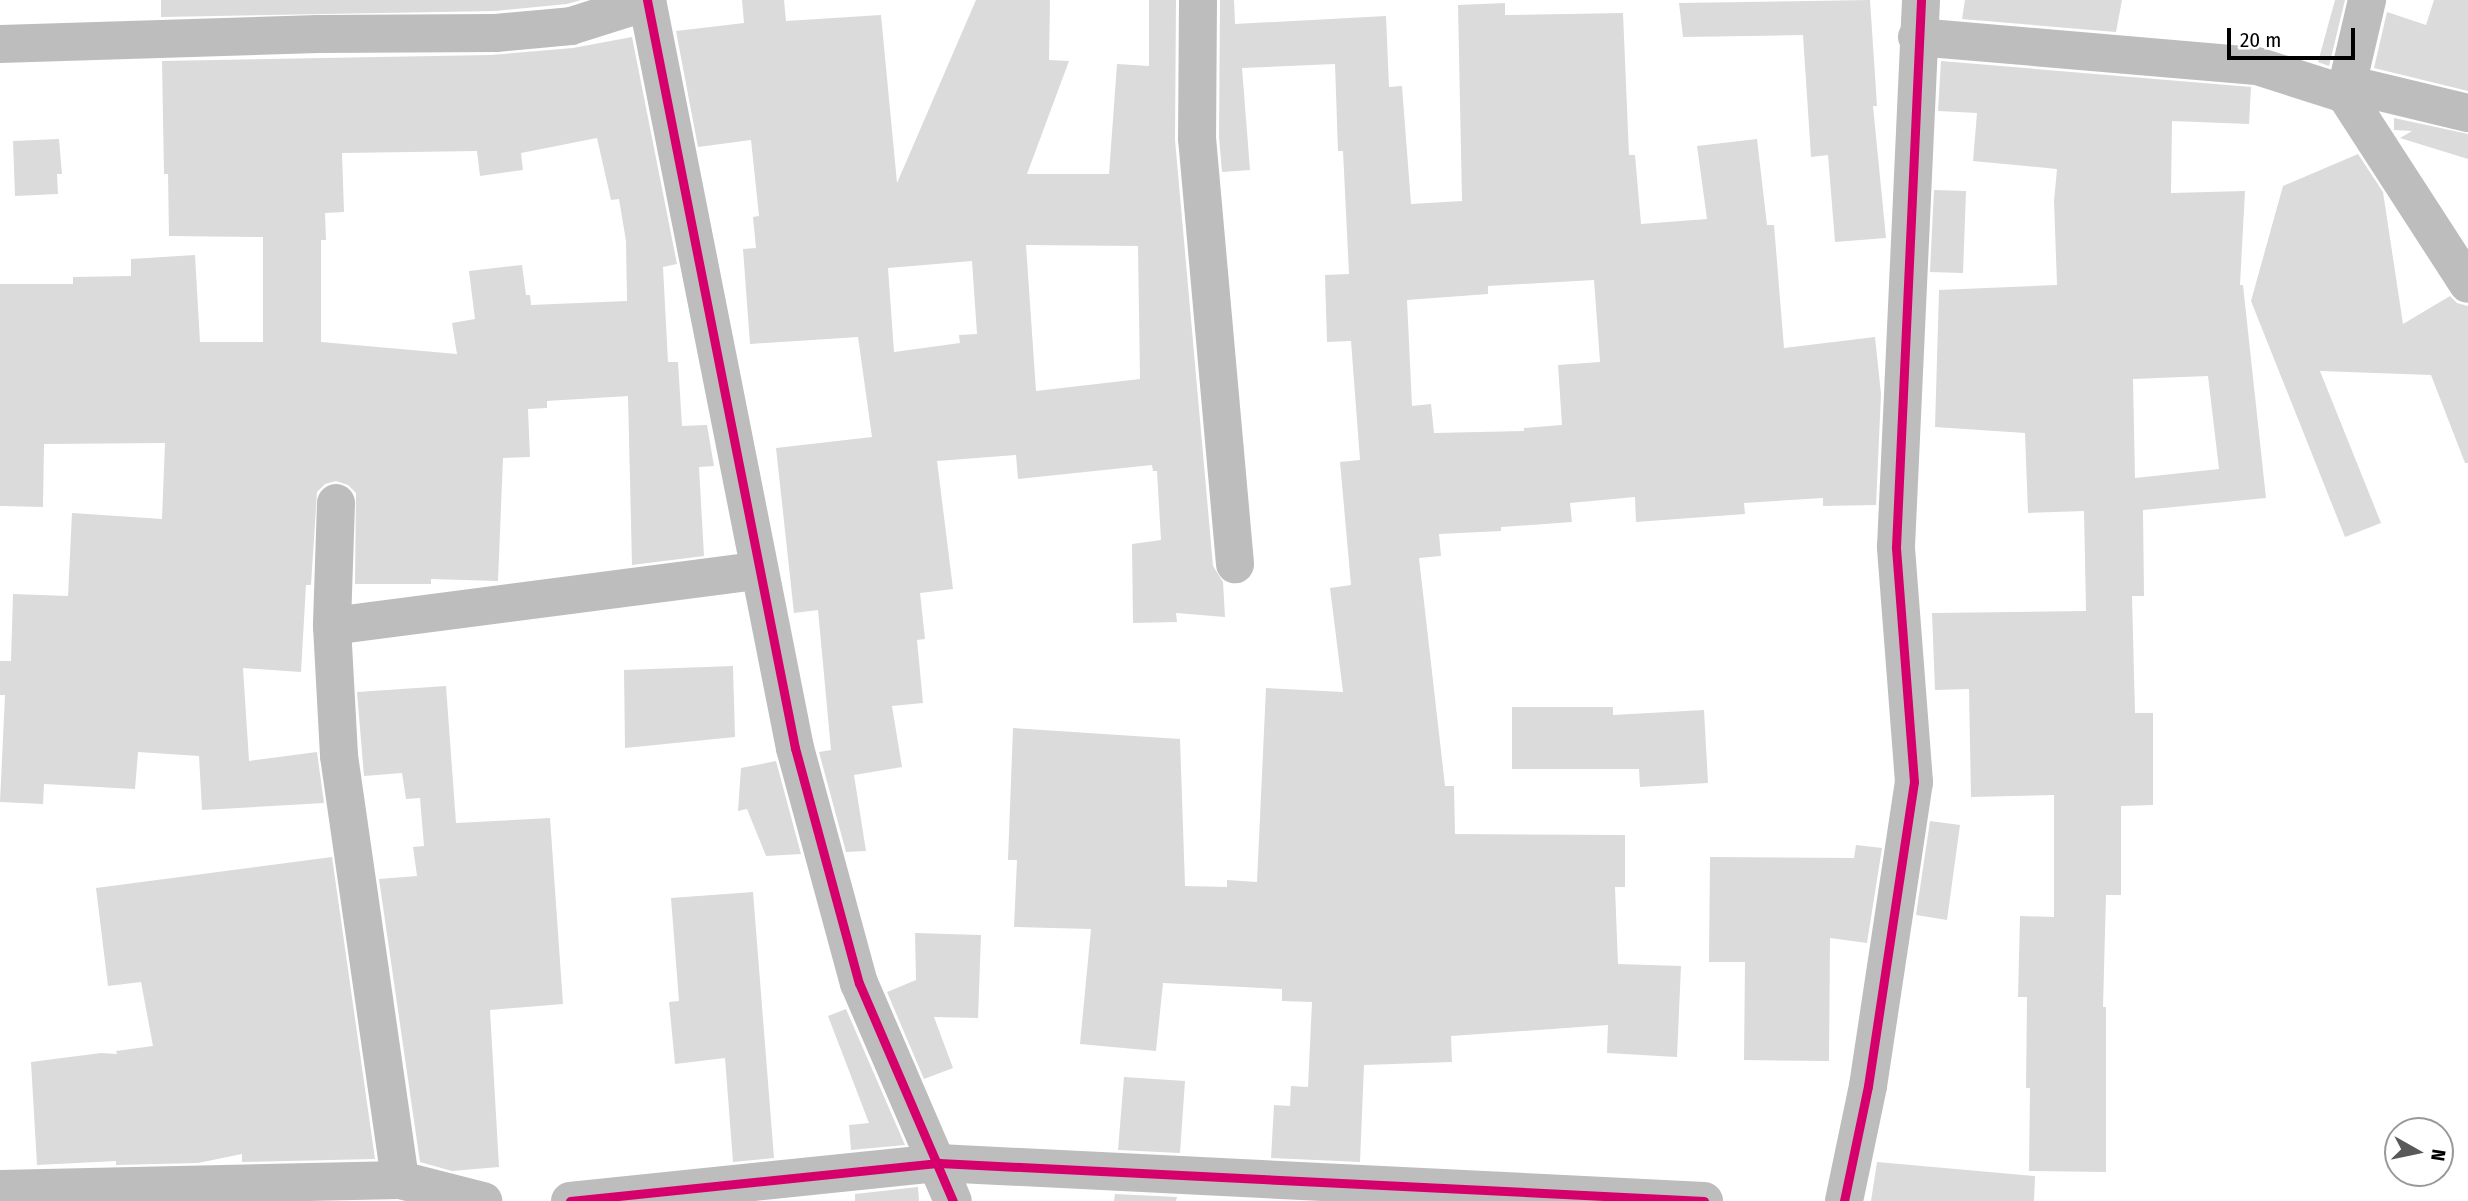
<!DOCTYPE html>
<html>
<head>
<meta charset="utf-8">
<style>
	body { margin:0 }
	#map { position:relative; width:2468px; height:1201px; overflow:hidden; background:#fff; font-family:"Fira Sans Condensed",sans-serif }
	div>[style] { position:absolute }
	.building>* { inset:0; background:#dbdbdb }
	.minor>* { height:38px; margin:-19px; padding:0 19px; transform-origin:19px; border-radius:19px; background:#bdbdbd }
	.tertiary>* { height:38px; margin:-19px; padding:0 19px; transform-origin:19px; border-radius:19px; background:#bdbdbd }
	.cycleway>* { height:9px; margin:-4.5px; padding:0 4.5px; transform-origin:4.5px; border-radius:4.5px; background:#d6006c }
	span { translate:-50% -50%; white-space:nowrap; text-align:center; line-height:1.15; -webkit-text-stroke:6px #fff; paint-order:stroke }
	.north { position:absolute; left:2384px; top:1117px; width:70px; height:70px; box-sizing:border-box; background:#fff; border:2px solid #999; border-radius:50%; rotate:99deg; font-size:19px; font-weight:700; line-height:28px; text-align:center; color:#000 }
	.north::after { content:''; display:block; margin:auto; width:24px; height:32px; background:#595959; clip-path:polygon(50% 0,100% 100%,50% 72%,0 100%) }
	.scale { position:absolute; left:2227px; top:28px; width:128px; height:32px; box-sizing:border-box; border:4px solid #000; border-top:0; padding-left:9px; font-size:21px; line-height:24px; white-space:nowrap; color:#000; -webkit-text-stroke:5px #fff; paint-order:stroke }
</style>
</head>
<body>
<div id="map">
	<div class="building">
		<div style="clip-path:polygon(161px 0,581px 0,567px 4px,495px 11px,161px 17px)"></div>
		<div style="clip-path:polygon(evenodd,742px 0,784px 0,786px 21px,881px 15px,897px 183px,976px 0,1050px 0,1049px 60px,1069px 61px,1027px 174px,1109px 174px,1117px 64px,1149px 66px,1149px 0,1176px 0,1175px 140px,1213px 566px,1223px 582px,1225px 617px,1176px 613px,1177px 622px,1133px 623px,1132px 544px,1161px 540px,1157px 471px,1153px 471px,1152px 465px,1018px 479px,1016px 455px,937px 461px,953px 589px,920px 593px,925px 639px,917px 640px,923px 703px,892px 706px,902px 767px,854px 775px,866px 851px,846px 852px,819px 752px,831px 750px,818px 610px,794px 613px,776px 448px,872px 437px,858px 337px,750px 344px,743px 249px,756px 248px,753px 217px,759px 216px,751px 140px,698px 147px,676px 31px,744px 23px,742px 0,1026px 245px,1138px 246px,1140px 379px,1036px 391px,1026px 245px,742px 0,972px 261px,977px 334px,959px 335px,960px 343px,894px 352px,888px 268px,972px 261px)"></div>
		<div style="clip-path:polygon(evenodd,1220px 0,1234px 0,1235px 24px,1386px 16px,1389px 87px,1402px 86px,1411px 204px,1462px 201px,1458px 5px,1505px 3px,1505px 15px,1623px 13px,1629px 155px,1635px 155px,1641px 224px,1707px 219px,1697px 146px,1757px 139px,1767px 225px,1774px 225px,1784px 348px,1875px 337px,1881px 394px,1876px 505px,1823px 506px,1823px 498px,1744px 503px,1745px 514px,1636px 522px,1635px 497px,1570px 503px,1572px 522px,1501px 527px,1501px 531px,1439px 534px,1441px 556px,1419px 558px,1445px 786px,1454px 786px,1455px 834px,1625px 835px,1625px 887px,1615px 887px,1618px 964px,1681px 966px,1677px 1057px,1607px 1053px,1608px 1025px,1451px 1036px,1452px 1062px,1364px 1065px,1360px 1162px,1271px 1158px,1274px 1105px,1290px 1106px,1291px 1086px,1308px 1087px,1312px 1002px,1282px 1001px,1282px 989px,1163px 983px,1156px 1051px,1080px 1044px,1091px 929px,1014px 927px,1017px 860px,1008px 860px,1013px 728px,1180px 739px,1185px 886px,1227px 887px,1227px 880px,1257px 882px,1266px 688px,1343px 692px,1330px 588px,1351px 585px,1340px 462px,1360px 460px,1351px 341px,1327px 342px,1325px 275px,1349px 274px,1343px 151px,1338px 151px,1335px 64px,1242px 68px,1250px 170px,1222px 172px,1219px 137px,1220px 0,1594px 280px,1600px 362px,1558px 365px,1562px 425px,1524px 428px,1524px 431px,1434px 433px,1431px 404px,1412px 406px,1407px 300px,1488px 294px,1488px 286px,1594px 280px)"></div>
		<div style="clip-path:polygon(1870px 0,1877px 106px,1873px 106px,1886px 238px,1835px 242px,1828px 155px,1811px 157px,1803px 35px,1683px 37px,1679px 3px)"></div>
		<div style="clip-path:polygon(1965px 0,2122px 0,2116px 32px,1962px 19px)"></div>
		<div style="clip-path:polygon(2335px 0,2345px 0,2329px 66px,2318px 62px)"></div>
		<div style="clip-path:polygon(2434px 0,2468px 0,2468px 91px,2374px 68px,2387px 12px,2426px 25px)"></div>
		<div style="clip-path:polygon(evenodd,632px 37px,677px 264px,663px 267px,668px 362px,678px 362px,682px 426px,707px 425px,714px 466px,699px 467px,704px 556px,632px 565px,628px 396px,547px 401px,547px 408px,528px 409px,530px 457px,503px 458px,498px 581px,431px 579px,431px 584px,355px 584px,356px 493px,348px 485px,336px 481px,325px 484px,317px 492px,311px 585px,306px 585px,301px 672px,243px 668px,249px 761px,317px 752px,324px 803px,202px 810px,199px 756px,138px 752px,135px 789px,44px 784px,43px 804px,0 802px,5px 695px,0 695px,0 661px,11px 661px,13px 594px,68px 596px,72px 513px,162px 519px,165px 443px,44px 444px,43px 507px,0 506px,0 284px,73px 284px,73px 277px,131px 276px,131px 259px,195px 255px,200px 342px,263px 342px,263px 237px,169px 236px,168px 174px,164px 174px,162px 61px,491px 55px,573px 48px,632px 37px,597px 138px,611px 200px,619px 199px,626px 241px,627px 301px,531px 305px,530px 295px,526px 295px,522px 265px,469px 271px,475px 319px,452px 323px,457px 354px,321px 342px,321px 240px,326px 240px,325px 213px,344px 212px,342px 153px,477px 151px,480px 176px,523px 170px,521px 153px,597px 138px)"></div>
		<div style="clip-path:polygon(evenodd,1941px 61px,2251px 87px,2249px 124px,2172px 121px,2171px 193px,2245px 191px,2240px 285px,2243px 285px,2266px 498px,2143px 510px,2144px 596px,2132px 596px,2135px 713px,2153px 713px,2153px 805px,2121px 806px,2121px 895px,2106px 895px,2103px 1007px,2106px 1007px,2106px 1172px,2029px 1171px,2030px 1088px,2026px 1088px,2027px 997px,2018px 997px,2020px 916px,2054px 917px,2054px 795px,1971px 797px,1969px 689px,1935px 690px,1932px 613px,2086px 611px,2084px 511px,2028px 513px,2025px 433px,1935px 427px,1939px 290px,2057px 285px,2054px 201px,2057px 169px,1973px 161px,1977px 113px,1938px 111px,1941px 61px,2208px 376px,2219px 469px,2135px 478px,2133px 379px,2208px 376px)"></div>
		<div style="clip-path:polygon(2394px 118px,2468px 134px,2468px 159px,2400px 138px,2412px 131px,2394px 130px)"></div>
		<div style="clip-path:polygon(59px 139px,62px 174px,57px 174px,58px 194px,15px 196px,13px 141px)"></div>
		<div style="clip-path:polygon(2358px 154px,2383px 192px,2403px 324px,2450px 296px,2457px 303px,2468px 306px,2468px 463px,2465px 463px,2431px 375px,2320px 371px,2381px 523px,2345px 537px,2251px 301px,2283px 186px)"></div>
		<div style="clip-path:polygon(1934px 190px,1966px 191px,1963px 273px,1930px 272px)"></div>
		<div style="clip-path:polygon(733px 666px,735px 737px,625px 748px,624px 670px)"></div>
		<div style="clip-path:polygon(446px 686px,456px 823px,550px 818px,563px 1004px,490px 1010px,499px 1167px,452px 1171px,420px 1162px,379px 879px,417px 876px,413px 847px,424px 846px,420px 798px,406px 799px,402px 773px,364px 776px,357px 692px)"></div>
		<div style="clip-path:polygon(1512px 707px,1613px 707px,1613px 715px,1704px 710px,1708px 783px,1640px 787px,1639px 769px,1512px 769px)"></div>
		<div style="clip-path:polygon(776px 761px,801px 854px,766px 856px,747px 809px,738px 811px,741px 768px)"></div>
		<div style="clip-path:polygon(1930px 821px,1960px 825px,1947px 920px,1916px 915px)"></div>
		<div style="clip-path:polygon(1856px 845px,1882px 848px,1867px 943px,1830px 938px,1829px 1061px,1744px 1060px,1745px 962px,1709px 962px,1710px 857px,1854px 858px)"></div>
		<div style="clip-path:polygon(332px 857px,375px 1159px,242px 1162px,242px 1154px,198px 1163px,116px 1165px,116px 1161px,37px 1165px,31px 1062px,101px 1053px,117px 1054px,116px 1051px,153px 1046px,141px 982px,108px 986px,96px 888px)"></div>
		<div style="clip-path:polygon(753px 892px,774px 1158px,733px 1162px,725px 1058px,675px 1064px,669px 1002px,679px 1001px,671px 898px)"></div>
		<div style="clip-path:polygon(915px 933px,981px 935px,978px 1018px,934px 1017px,953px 1068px,924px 1079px,887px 992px,916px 980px)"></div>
		<div style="clip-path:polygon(846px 1009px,905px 1145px,851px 1150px,849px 1125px,869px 1123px,828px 1016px)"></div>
		<div style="clip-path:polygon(1124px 1077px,1185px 1081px,1180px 1153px,1118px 1150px)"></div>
		<div style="clip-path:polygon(1877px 1162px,2035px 1176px,2034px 1201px,1871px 1201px)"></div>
		<div style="clip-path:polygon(918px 1187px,919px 1201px,855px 1201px,855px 1194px)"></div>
		<div style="clip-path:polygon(1115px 1194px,1177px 1197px,1176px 1201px,1114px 1201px)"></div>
	</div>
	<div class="minor">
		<div style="left:1198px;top:0;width:138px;rotate:90.4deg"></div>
		<div style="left:1197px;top:138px;width:428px;rotate:84.9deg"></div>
		<div style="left:1917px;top:37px;width:341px;rotate:4.9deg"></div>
		<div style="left:2257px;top:66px;width:92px;rotate:17.7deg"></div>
		<div style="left:2345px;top:94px;width:226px;rotate:57.1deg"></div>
		<div style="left:0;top:44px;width:318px;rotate:-1.8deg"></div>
		<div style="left:318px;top:34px;width:178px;rotate:-0.3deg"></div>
		<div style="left:496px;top:33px;width:75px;rotate:-5.3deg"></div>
		<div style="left:571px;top:26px;width:80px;rotate:-17.5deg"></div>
		<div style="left:2347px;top:84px;width:124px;rotate:13.5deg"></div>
		<div style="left:2345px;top:94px;width:97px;rotate:-76.8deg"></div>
		<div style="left:336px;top:503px;width:123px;rotate:91.9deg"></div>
		<div style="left:332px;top:626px;width:130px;rotate:86.9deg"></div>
		<div style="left:339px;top:756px;width:428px;rotate:81.8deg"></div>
		<div style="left:332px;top:626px;width:430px;rotate:-7.4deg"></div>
		<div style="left:0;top:1189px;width:400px;rotate:-1.3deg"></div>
		<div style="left:400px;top:1180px;width:86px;rotate:14.2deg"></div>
		<div style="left:570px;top:1201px;width:371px;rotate:-5.9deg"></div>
		<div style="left:939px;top:1163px;width:766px;rotate:2.84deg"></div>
	</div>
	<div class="tertiary">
		<div style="left:647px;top:0;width:763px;rotate:78.81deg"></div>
		<div style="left:795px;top:748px;width:244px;rotate:74.8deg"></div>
		<div style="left:859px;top:983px;width:237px;rotate:66.7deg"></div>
		<div style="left:1844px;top:1201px;width:117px;rotate:-78.2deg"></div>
		<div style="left:1868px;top:1086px;width:307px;rotate:-81.4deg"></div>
		<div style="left:1914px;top:782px;width:236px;rotate:-94.4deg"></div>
		<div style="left:1896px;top:547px;width:548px;rotate:-87.38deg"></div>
	</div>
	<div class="cycleway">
		<div style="left:647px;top:0;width:763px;rotate:78.81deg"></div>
		<div style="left:795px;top:748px;width:244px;rotate:74.8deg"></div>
		<div style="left:859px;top:983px;width:237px;rotate:66.7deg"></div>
		<div style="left:570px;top:1201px;width:371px;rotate:-5.9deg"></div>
		<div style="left:939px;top:1163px;width:766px;rotate:2.84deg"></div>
		<div style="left:1844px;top:1201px;width:117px;rotate:-78.2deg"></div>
		<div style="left:1868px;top:1086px;width:307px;rotate:-81.4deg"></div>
		<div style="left:1914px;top:782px;width:236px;rotate:-94.4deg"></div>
		<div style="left:1896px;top:547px;width:548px;rotate:-87.38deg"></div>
	</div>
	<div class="north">N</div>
	<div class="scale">20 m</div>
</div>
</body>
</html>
